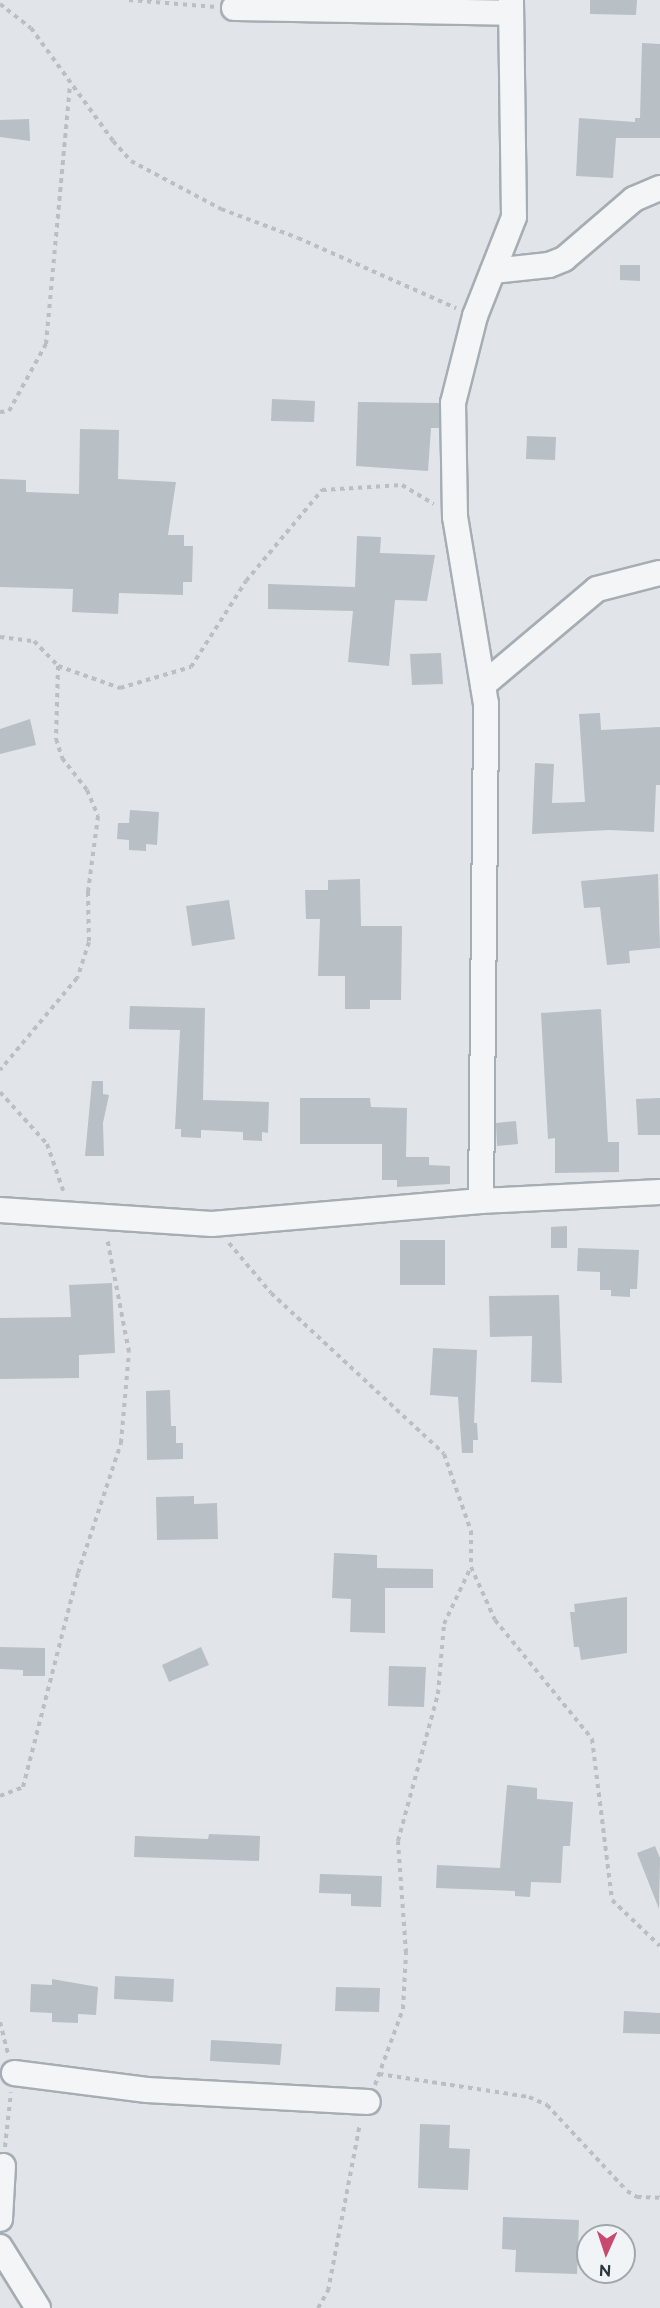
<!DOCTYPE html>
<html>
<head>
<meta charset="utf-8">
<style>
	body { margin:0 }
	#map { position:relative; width:660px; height:2308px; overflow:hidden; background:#e1e5e9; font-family:Raleway,sans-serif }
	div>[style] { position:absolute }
	.building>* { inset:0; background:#b8bfc5 }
	.path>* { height:4px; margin-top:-2px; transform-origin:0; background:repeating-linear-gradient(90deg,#bbbfc4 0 4.5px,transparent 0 9px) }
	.roads { filter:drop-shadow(2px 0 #a6adb3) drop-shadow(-2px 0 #a6adb3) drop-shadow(0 2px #a6adb3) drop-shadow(0 -2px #a6adb3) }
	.street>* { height:24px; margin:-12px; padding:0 12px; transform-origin:12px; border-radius:12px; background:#f3f5f7 }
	span { translate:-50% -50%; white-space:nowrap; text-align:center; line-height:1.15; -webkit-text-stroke:4.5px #f0f4f6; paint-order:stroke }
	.north { position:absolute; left:576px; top:2224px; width:60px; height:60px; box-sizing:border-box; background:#f0f4f6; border:2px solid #a1a8ad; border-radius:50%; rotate:183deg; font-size:16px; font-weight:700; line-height:24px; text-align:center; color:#2a3540 }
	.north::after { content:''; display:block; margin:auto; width:21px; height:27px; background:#c84b6f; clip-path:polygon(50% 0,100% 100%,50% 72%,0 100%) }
</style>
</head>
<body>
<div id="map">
	<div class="building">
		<div style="clip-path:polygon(590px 0,637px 0,636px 15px,590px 14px)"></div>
		<div style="clip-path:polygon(642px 43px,660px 44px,660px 138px,616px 138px,613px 178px,576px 176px,579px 118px,635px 122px,635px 118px,640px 118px)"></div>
		<div style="clip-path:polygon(29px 119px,30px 141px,0 137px,0 120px)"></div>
		<div style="clip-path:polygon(620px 265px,640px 265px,640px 281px,620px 280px)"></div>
		<div style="clip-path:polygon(272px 399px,315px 401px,314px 422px,271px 421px)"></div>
		<div style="clip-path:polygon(358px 402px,439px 403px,439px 428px,431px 428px,428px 471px,356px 466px)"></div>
		<div style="clip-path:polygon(80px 429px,119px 430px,118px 479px,176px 482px,168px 535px,184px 535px,184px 546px,193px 546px,192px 582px,183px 582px,183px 595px,119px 593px,118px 614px,72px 612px,73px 589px,0 587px,0 479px,26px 480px,26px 492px,79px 494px)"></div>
		<div style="clip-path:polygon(527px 436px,556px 437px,555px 460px,526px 459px)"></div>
		<div style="clip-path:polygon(357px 536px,381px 537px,380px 553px,435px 555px,427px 601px,395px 600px,389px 666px,348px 662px,353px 611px,268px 609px,268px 584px,355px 587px)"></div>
		<div style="clip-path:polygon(441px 653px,443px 684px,412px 685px,410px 654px)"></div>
		<div style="clip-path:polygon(600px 713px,601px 730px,660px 727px,660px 785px,656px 785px,654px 832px,609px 830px,532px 834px,535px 763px,554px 764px,552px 803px,585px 802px,579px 714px)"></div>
		<div style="clip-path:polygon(30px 719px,36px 745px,0 754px,0 729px)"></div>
		<div style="clip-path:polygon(130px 810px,159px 812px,157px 845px,146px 844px,146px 851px,129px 850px,129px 840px,117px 839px,118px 823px,129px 823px)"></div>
		<div style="clip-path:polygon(658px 874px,660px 948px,629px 951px,630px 963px,607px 965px,600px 907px,584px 908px,581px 881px)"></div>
		<div style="clip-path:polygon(360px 879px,361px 926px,402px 926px,401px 1000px,370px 1000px,370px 1009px,345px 1009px,345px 976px,318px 976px,320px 919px,306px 919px,305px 890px,328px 890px,328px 880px)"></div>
		<div style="clip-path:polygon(229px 900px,235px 939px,192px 946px,186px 906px)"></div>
		<div style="clip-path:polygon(130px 1006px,205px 1008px,203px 1100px,269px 1102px,268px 1133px,262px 1132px,262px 1141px,243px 1140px,243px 1132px,201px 1130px,201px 1138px,181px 1137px,181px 1129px,175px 1129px,180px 1030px,129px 1029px)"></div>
		<div style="clip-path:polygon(601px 1009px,608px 1142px,619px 1142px,619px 1172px,555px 1173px,555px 1138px,548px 1139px,541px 1013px)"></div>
		<div style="clip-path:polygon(92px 1081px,103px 1081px,103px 1094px,109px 1095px,103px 1123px,104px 1156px,85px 1156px)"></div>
		<div style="clip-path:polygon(300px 1098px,370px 1098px,371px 1107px,407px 1108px,406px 1157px,429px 1157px,429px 1165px,450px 1166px,450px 1184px,397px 1187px,397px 1180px,382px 1180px,382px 1144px,300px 1144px)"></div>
		<div style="clip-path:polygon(660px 1098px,660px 1135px,638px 1135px,636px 1099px)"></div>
		<div style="clip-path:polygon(516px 1121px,518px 1144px,497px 1146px,496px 1123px)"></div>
		<div style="clip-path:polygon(567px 1226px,567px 1248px,551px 1248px,551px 1227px)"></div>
		<div style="clip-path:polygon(400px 1240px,445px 1240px,445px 1285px,400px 1285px)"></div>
		<div style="clip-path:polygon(578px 1248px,639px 1250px,637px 1289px,630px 1289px,630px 1297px,611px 1296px,611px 1290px,600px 1290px,600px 1272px,577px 1271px)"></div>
		<div style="clip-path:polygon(112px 1283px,115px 1353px,79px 1355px,79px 1378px,0 1379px,0 1318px,71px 1317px,69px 1285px)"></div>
		<div style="clip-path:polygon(559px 1295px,562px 1383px,531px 1382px,532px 1336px,490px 1337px,489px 1296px)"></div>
		<div style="clip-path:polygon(433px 1348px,477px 1350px,474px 1423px,477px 1423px,478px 1440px,473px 1440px,473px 1453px,462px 1453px,458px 1397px,430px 1395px)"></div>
		<div style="clip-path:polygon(170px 1390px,171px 1426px,176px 1426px,176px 1443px,183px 1443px,183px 1459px,147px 1460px,146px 1391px)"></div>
		<div style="clip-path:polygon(194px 1496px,194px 1504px,217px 1503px,218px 1539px,157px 1540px,156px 1497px)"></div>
		<div style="clip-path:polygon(334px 1553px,377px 1555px,377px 1568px,433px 1569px,433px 1588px,385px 1588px,385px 1633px,350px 1632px,351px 1599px,332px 1598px)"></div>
		<div style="clip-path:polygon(627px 1597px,627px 1653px,581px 1660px,579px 1647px,574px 1647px,570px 1612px,575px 1612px,574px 1604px)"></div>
		<div style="clip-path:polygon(0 1647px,45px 1648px,45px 1676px,23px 1676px,23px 1670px,0 1669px)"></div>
		<div style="clip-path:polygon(201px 1647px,209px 1665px,169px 1682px,162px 1665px)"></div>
		<div style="clip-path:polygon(389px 1666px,426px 1667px,424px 1707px,388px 1706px)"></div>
		<div style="clip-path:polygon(507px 1785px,537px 1788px,537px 1799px,573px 1802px,570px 1846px,563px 1846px,561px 1883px,531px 1882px,530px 1897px,515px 1896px,515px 1891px,436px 1888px,437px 1865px,500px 1868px)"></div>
		<div style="clip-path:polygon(209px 1834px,260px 1836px,259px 1861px,134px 1857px,135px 1836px,208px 1839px)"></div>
		<div style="clip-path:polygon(655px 1846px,660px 1858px,659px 1909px,637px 1853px)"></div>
		<div style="clip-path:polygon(320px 1874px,382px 1876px,381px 1907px,351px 1906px,351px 1894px,319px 1893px)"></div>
		<div style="clip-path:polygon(115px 1976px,174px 1979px,173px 2002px,114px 1999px)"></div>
		<div style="clip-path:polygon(52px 1979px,98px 1987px,96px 2015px,78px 2014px,78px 2023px,52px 2022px,52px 2013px,30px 2012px,31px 1984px,52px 1985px)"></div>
		<div style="clip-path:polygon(336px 1987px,380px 1988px,379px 2012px,335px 2011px)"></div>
		<div style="clip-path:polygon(624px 2011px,660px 2013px,660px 2034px,623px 2033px)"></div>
		<div style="clip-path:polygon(211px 2040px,282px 2044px,280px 2065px,210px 2061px)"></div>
		<div style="clip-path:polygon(420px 2124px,450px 2125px,449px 2148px,470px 2149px,468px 2190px,418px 2188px)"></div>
		<div style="clip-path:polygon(503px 2217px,579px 2220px,577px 2274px,515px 2272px,516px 2250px,502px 2249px)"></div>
	</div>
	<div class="path">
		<div style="left:129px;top:0;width:87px;rotate:4.6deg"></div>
		<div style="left:0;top:4px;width:39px;rotate:38deg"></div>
		<div style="left:31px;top:28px;width:140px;rotate:54deg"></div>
		<div style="left:113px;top:141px;width:27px;rotate:48deg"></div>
		<div style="left:131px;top:161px;width:102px;rotate:28.1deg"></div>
		<div style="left:221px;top:209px;width:82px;rotate:20.6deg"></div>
		<div style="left:298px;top:238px;width:173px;rotate:23.9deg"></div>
		<div style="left:0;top:412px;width:9px;rotate:-6deg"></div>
		<div style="left:9px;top:411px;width:77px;rotate:-61.1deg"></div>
		<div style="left:46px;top:344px;width:261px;rotate:-84.7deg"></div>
		<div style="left:0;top:637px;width:34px;rotate:7deg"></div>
		<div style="left:34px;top:641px;width:35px;rotate:46deg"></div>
		<div style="left:58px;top:666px;width:73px;rotate:91.6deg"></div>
		<div style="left:56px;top:739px;width:20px;rotate:72deg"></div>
		<div style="left:62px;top:758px;width:41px;rotate:52deg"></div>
		<div style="left:87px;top:790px;width:28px;rotate:67deg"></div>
		<div style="left:98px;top:816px;width:77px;rotate:97.5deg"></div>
		<div style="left:88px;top:892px;width:50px;rotate:88.9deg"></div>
		<div style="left:89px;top:942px;width:38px;rotate:108deg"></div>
		<div style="left:77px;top:978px;width:120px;rotate:129.9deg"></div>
		<div style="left:58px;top:666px;width:66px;rotate:19.5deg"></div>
		<div style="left:120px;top:688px;width:74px;rotate:-16.5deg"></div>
		<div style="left:191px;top:667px;width:102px;rotate:-57.4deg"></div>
		<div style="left:246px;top:581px;width:119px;rotate:-50.1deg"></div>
		<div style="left:322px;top:490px;width:80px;rotate:-3.6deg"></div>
		<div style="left:402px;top:485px;width:37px;rotate:31deg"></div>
		<div style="left:0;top:1092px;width:70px;rotate:47.9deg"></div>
		<div style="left:47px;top:1144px;width:52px;rotate:70.9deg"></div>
		<div style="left:229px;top:1243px;width:65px;rotate:50deg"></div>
		<div style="left:271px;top:1293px;width:236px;rotate:42.9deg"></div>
		<div style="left:444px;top:1454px;width:82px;rotate:70.7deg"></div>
		<div style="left:471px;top:1531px;width:36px;rotate:90deg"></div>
		<div style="left:471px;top:1567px;width:58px;rotate:65.6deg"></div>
		<div style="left:495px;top:1620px;width:154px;rotate:50.8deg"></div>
		<div style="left:592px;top:1739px;width:162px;rotate:82.9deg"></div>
		<div style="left:612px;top:1900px;width:66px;rotate:43.8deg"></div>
		<div style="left:0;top:1796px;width:25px;rotate:-21deg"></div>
		<div style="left:23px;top:1787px;width:221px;rotate:-75.6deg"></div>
		<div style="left:78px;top:1573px;width:137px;rotate:-71.7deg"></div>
		<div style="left:121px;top:1443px;width:91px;rotate:-85deg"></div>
		<div style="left:129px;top:1352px;width:116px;rotate:-100.9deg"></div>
		<div style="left:0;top:2022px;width:32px;rotate:76deg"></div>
		<div style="left:379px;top:2074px;width:152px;rotate:8.7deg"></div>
		<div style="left:529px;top:2097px;width:20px;rotate:24deg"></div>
		<div style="left:547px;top:2105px;width:117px;rotate:47.1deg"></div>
		<div style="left:627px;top:2191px;width:12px;rotate:31deg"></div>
		<div style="left:637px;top:2197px;width:23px;rotate:2deg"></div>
		<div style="left:375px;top:2085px;width:81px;rotate:-69.8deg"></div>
		<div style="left:403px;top:2009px;width:56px;rotate:-86.9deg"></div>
		<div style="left:406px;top:1953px;width:112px;rotate:-94.1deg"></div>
		<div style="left:398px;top:1841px;width:152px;rotate:-74.8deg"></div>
		<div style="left:438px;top:1694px;width:70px;rotate:-85.1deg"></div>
		<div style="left:444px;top:1624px;width:63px;rotate:-64.7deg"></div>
		<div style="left:5px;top:2147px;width:55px;rotate:-83.8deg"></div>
		<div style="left:318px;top:2308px;width:20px;rotate:-60deg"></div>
		<div style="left:328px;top:2291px;width:171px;rotate:-79.2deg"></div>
	</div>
	<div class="roads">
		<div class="street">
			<div style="left:234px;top:8px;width:277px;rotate:1deg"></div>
			<div style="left:493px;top:271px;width:56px;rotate:-6.1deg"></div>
			<div style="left:549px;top:265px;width:16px;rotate:-22deg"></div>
			<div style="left:564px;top:259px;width:92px;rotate:-40.6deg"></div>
			<div style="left:634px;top:199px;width:28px;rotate:-23deg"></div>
			<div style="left:483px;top:685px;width:149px;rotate:-40.1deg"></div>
			<div style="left:597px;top:589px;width:65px;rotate:-14.3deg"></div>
			<div style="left:481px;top:1201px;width:497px;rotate:-89.4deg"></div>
			<div style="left:486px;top:704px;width:190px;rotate:-99.4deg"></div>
			<div style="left:455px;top:517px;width:114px;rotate:-91deg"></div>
			<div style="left:453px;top:403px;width:90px;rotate:-75.8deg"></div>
			<div style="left:475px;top:316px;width:106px;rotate:-68.5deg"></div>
			<div style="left:514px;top:217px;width:217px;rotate:-90.8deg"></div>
			<div style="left:0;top:1210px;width:212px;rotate:3.8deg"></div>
			<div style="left:212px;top:1224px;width:270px;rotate:-4.9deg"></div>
			<div style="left:481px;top:1201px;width:179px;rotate:-2.9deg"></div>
			<div style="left:14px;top:2073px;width:134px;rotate:7.3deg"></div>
			<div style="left:147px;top:2090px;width:221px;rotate:3.1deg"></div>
			<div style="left:0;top:2219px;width:53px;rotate:-86.8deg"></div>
			<div style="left:0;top:2247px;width:72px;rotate:58.1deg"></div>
		</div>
	</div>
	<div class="north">N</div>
</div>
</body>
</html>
